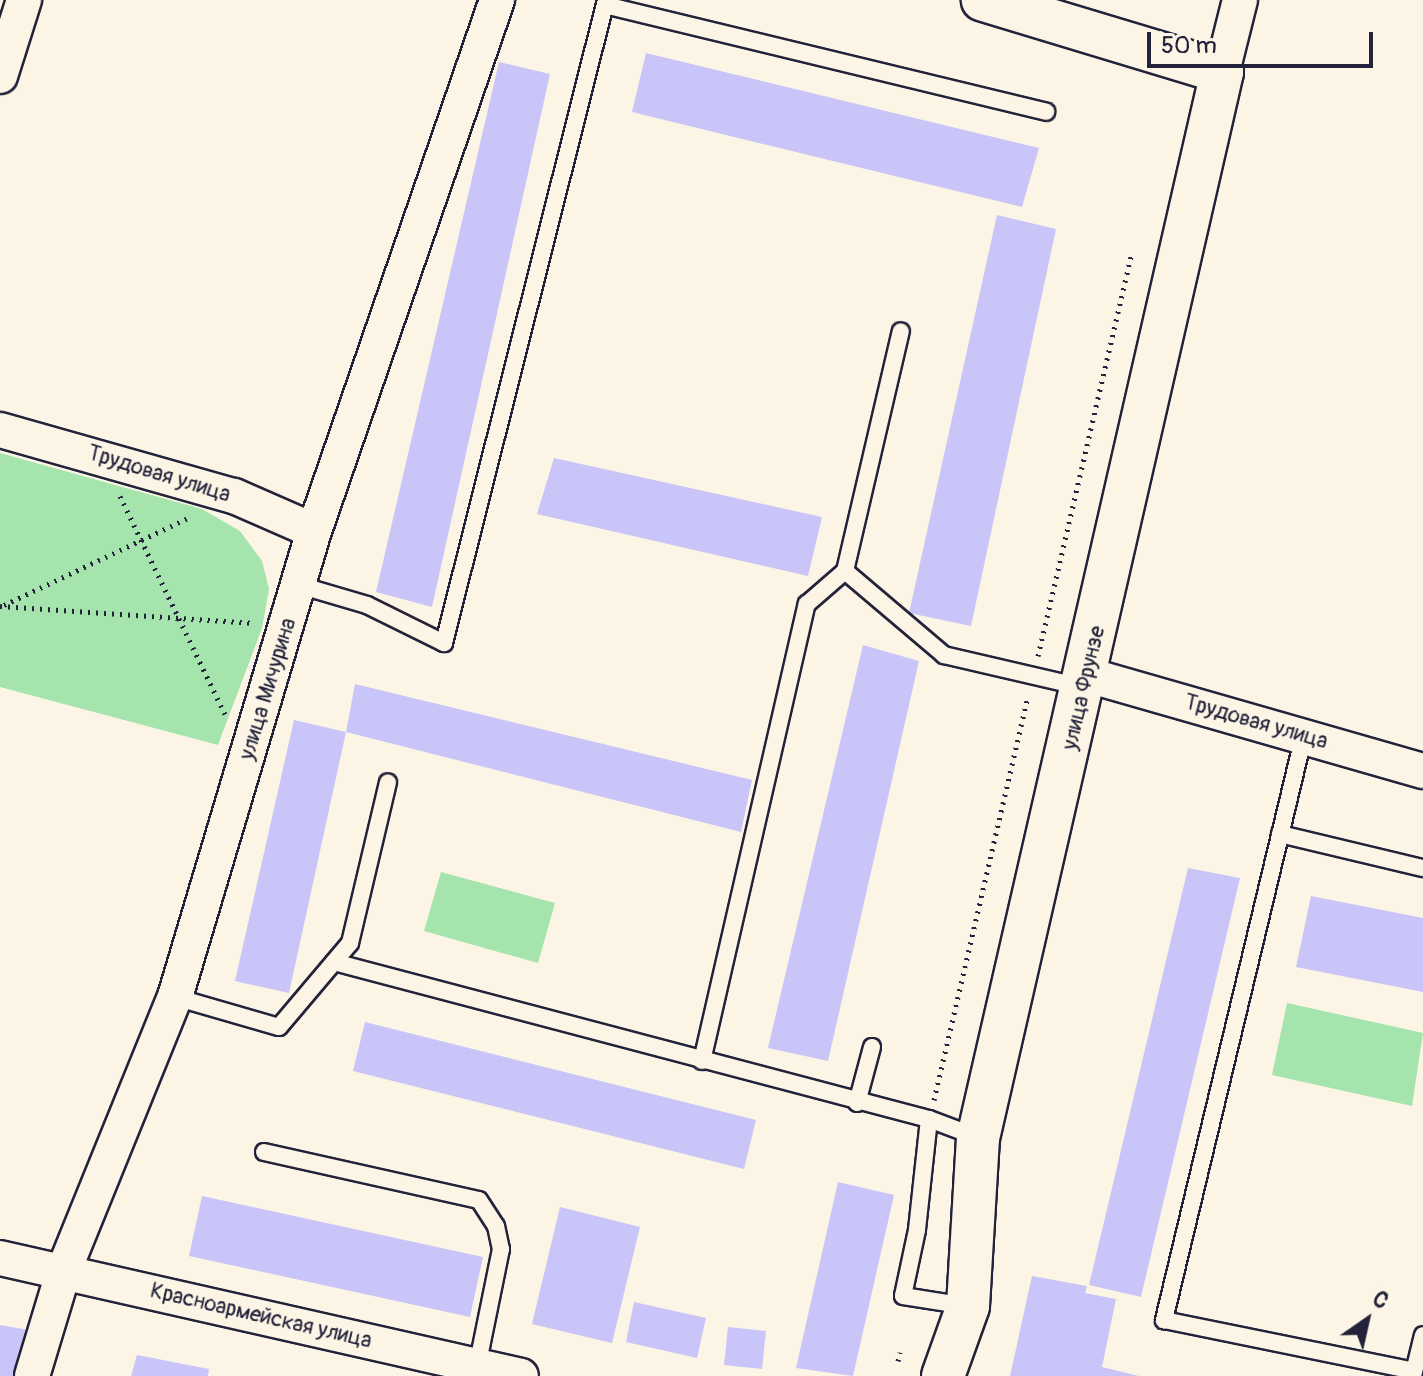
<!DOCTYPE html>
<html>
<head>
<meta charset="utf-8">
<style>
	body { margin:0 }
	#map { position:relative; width:1423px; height:1376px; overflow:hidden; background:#fcf5e5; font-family:Pangolin,sans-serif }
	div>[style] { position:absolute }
	.green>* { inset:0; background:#a5e4ac }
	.building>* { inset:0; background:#c9c5f8 }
	.path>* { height:5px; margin-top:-2.5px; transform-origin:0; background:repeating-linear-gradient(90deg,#22223b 0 2px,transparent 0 8px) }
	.roads { filter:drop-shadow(2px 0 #22223b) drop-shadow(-2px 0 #22223b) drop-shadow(0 2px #22223b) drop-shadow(0 -2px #22223b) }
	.service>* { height:16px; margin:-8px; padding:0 8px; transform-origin:8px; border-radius:8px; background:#fcf5e5 }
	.minor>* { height:34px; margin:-17px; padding:0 17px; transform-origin:17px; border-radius:17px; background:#fcf5e5 }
	.tertiary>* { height:42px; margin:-21px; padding:0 21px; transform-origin:21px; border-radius:21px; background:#fcf5e5 }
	span { translate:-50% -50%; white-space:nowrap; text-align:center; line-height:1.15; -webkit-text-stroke:6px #fcf5e5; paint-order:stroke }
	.street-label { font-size:22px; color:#22223b }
	.north { position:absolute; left:1327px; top:1280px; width:80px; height:80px; -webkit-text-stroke:6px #fcf5e5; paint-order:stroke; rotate:34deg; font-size:22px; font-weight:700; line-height:32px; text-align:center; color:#22223b }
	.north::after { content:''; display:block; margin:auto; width:28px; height:36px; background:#22223b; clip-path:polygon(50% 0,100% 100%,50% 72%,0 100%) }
	.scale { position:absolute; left:1147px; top:32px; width:226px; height:36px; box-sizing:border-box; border:4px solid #22223b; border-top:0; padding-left:10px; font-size:24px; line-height:28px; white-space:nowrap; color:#22223b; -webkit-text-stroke:6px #fcf5e5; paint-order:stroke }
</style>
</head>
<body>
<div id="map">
	<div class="green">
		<div style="clip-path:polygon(0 453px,202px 509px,240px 531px,262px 561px,269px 589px,262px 628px,218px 745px,0 687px)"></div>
		<div style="clip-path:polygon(441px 872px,555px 903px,538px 963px,424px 931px)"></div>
		<div style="clip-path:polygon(1287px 1003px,1423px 1033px,1412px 1106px,1272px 1075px)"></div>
	</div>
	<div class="building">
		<div style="clip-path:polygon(646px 53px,1039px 148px,1022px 207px,632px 112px)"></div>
		<div style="clip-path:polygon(499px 62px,550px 74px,432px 607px,376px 592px)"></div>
		<div style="clip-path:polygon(997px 215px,1056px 229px,971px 626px,909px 613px)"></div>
		<div style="clip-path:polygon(554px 458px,822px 517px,808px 576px,537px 514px)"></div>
		<div style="clip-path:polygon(863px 645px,919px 661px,828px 1061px,768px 1048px)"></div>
		<div style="clip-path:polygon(355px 684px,752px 780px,741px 832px,346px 732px)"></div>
		<div style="clip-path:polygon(294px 720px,346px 732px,289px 993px,235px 981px)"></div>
		<div style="clip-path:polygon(1188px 868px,1240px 878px,1141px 1297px,1089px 1285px)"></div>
		<div style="clip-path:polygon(1311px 896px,1423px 918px,1423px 992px,1296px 967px)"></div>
		<div style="clip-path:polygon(365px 1022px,756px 1120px,744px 1169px,353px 1071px)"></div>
		<div style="clip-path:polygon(838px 1182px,894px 1195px,853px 1376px,796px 1368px)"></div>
		<div style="clip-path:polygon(202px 1196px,483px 1257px,470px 1317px,189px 1256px)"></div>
		<div style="clip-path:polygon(560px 1207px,640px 1227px,612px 1343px,532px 1324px)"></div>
		<div style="clip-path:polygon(1032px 1276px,1087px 1286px,1085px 1293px,1116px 1299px,1102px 1367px,1139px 1376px,1010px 1376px)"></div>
		<div style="clip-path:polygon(634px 1302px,706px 1318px,697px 1358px,626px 1342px)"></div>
		<div style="clip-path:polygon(0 1325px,29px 1330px,20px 1376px,0 1376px)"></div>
		<div style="clip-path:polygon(728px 1327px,766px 1331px,762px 1369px,724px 1365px)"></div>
		<div style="clip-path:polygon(137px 1355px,209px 1369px,208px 1376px,131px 1376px)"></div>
	</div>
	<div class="path">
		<div style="left:120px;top:496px;width:242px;rotate:64.3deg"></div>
		<div style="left:4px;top:605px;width:206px;rotate:-25.3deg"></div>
		<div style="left:0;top:606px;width:255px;rotate:3.8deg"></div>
		<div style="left:1038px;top:656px;width:415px;rotate:-76.9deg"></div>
		<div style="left:934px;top:1100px;width:414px;rotate:-76.9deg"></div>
		<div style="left:898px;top:1361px;width:9px;rotate:-77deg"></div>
	</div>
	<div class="roads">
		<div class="service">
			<div style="left:605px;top:5px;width:454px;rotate:13.6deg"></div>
			<div style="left:845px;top:571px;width:130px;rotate:40.3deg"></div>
			<div style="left:944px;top:655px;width:141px;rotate:13.1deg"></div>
			<div style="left:299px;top:585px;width:71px;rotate:16.4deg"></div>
			<div style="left:367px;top:605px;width:86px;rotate:26.3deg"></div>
			<div style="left:444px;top:643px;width:663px;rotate:-75.86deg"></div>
			<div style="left:1304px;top:735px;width:602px;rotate:103.46deg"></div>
			<div style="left:1164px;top:1320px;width:255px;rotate:11.5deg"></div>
			<div style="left:1280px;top:834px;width:147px;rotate:13.4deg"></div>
			<div style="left:334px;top:962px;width:615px;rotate:14.78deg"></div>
			<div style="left:929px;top:1119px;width:51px;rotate:20.6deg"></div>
			<div style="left:175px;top:997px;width:108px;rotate:16.1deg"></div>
			<div style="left:279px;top:1027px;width:110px;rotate:-49.8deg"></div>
			<div style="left:350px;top:943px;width:165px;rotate:-76.7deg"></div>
			<div style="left:702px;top:1061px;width:469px;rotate:-77.1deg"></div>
			<div style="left:807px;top:604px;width:50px;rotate:-41deg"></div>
			<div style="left:845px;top:571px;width:246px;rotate:-76.9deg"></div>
			<div style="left:857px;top:1103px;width:58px;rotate:-75deg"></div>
			<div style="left:929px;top:1119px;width:112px;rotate:96.2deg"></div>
			<div style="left:917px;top:1230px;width:67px;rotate:102deg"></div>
			<div style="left:903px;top:1296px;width:65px;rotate:8.9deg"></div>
			<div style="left:264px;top:1152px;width:220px;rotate:12.6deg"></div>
			<div style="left:479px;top:1200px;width:31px;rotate:57deg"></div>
			<div style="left:496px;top:1226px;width:24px;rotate:78deg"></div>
			<div style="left:501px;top:1249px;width:120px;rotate:101.5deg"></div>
			<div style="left:1413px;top:1376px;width:42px;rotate:-76.3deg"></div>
		</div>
		<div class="minor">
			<div style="left:1222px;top:72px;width:74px;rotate:-76deg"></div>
			<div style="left:0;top:76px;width:80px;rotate:-72.5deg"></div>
			<div style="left:0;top:430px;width:243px;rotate:15.8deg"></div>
			<div style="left:234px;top:496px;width:87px;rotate:23.6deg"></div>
			<div style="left:1088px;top:675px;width:348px;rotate:16deg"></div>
			<div style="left:0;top:1258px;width:534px;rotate:12.76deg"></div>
			<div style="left:32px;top:1376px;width:111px;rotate:-73.2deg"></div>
			<div style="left:64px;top:1270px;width:295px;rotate:-67.9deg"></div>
			<div style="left:175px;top:997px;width:486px;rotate:-73.4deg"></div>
			<div style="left:314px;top:531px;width:562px;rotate:-70.98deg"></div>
		</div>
		<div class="tertiary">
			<div style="left:943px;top:1376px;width:74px;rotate:-70.3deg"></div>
			<div style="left:968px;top:1306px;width:168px;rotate:-86.6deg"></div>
			<div style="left:978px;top:1138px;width:1094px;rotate:-77.11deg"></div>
			<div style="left:1222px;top:72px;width:250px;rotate:-163.2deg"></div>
		</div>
	</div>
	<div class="street-label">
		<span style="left:159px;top:474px;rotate:17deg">Трудовая улица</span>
		<span style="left:1084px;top:688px;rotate:-77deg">улица Фрунзе</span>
		<span style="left:268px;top:689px;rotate:-73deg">улица Мичурина</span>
		<span style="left:1256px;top:722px;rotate:16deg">Трудовая улица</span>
		<span style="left:261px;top:1316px;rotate:13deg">Красноармейская улица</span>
	</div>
	<div class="north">С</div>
	<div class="scale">50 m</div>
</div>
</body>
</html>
